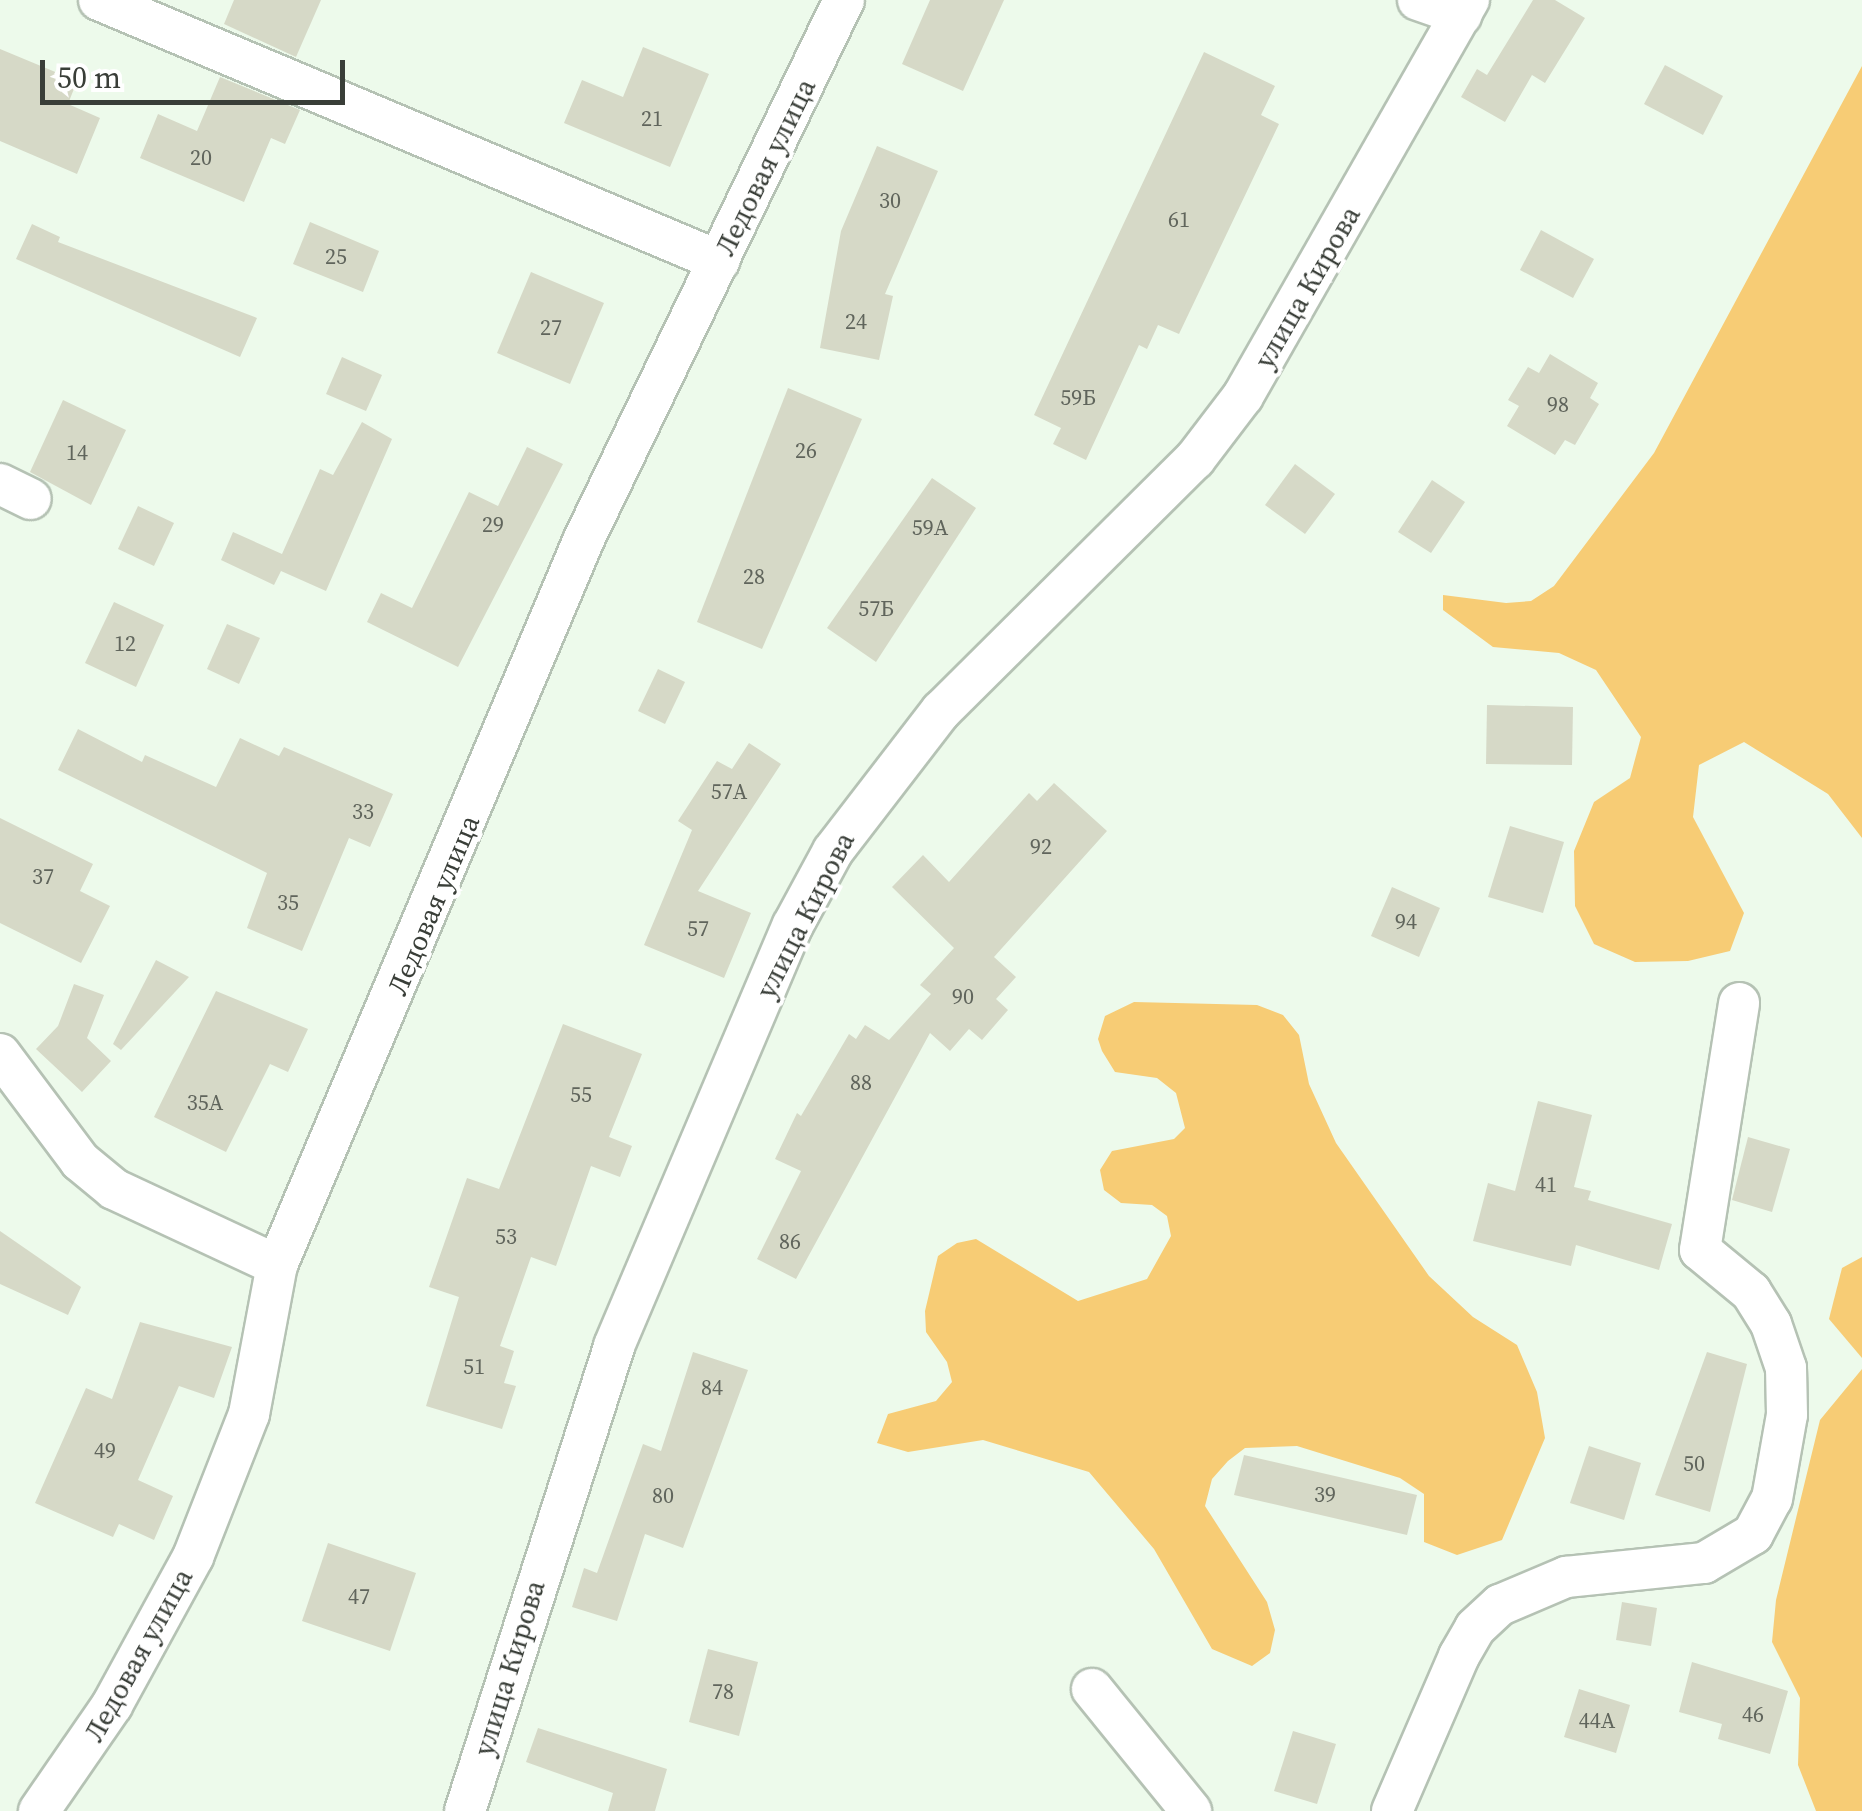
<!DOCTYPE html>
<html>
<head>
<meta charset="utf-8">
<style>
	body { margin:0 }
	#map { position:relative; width:1862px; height:1811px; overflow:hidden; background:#edfaeb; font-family:"Source Serif 4",serif }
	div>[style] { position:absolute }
	.green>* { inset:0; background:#f7cc75 }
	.building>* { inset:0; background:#d6d9c7 }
	.roads { filter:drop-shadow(2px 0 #b5c2b4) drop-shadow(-2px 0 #b5c2b4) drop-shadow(0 2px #b5c2b4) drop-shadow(0 -2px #b5c2b4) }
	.minor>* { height:40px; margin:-20px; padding:0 20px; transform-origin:20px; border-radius:20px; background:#fff }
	span { translate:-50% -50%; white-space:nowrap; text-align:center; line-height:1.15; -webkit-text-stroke:8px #fff; paint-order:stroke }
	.number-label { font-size:22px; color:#60655c }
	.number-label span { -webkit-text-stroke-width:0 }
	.street-label { font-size:28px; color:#393e38 }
	.scale { position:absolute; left:40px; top:60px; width:305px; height:45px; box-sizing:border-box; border:5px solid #393e38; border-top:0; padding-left:12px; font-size:30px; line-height:35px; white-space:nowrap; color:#393e38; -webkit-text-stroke:8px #fff; paint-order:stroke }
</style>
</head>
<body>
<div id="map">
	<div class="green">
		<div style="clip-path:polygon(1862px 66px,1862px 838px,1828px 794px,1744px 742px,1699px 765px,1693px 817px,1744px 913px,1730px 951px,1688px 961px,1635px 962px,1594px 944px,1575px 906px,1574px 851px,1594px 802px,1630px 778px,1641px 737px,1596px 670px,1559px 653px,1493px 647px,1443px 610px,1443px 595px,1506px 603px,1531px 601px,1554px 586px,1654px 453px)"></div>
		<div style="clip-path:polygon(1134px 1002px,1257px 1005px,1283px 1015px,1299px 1035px,1309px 1084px,1336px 1143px,1429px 1276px,1473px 1317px,1517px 1345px,1537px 1392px,1545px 1438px,1502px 1540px,1457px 1555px,1424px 1542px,1424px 1494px,1400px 1478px,1297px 1446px,1245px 1448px,1228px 1461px,1212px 1479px,1205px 1506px,1267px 1602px,1275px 1630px,1270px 1653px,1252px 1666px,1212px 1649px,1154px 1549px,1089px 1472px,983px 1440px,908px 1452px,877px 1443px,888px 1414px,936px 1401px,952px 1382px,947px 1362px,926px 1332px,925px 1311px,938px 1256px,957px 1243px,976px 1239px,1078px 1301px,1147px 1279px,1171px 1236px,1167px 1216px,1152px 1205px,1121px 1203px,1104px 1190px,1100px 1170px,1112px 1151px,1174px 1139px,1185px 1128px,1176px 1093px,1157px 1078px,1115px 1072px,1102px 1051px,1098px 1039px,1105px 1016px)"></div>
		<div style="clip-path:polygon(1862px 1257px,1862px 1358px,1829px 1319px,1842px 1268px)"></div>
		<div style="clip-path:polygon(1862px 1369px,1862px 1811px,1816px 1811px,1798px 1765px,1800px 1698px,1772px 1642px,1776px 1600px,1820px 1420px)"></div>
	</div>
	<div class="building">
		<div style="clip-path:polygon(234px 0,321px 0,296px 57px,224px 24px)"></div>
		<div style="clip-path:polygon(930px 0,1004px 0,963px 91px,902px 64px)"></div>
		<div style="clip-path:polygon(1533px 0,1555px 0,1585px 18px,1545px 83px,1532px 75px,1505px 122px,1461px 97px,1477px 69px,1487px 75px)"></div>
		<div style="clip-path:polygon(643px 47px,709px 74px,670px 167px,564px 123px,582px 80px,623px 97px)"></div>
		<div style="clip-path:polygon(0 49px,77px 81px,68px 104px,100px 118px,77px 174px,0 141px)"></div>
		<div style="clip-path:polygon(1204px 52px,1275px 86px,1261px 115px,1279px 124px,1179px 334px,1158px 325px,1147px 349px,1139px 345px,1086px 460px,1053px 444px,1061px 428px,1034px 415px)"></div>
		<div style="clip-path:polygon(1665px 65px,1723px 96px,1703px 135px,1644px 104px)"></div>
		<div style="clip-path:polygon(220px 77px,300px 110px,285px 144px,271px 138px,244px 202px,140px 158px,158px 114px,197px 131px)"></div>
		<div style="clip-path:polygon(877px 146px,938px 171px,885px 294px,893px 296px,879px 360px,820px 348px,841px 231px)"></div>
		<div style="clip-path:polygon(310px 222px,379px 251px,363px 292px,293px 264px)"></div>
		<div style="clip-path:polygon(32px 224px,60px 237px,58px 242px,257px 318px,240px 357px,16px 259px)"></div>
		<div style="clip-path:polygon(1541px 230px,1594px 259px,1573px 298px,1520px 270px)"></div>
		<div style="clip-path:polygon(531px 272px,604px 303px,570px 384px,497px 353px)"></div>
		<div style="clip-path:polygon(1550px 354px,1598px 383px,1590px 398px,1599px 404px,1575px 445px,1565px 440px,1555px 455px,1507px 426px,1519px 406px,1508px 400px,1528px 367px,1539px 373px)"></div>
		<div style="clip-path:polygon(342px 357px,382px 375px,366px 411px,326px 394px)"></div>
		<div style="clip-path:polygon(788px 388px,862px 419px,762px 649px,697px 622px)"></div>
		<div style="clip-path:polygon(63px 400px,126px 430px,91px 505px,30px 472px)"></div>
		<div style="clip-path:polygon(362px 422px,392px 439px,326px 591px,281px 571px,274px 585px,221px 560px,233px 532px,282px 554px,320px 469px,333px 475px)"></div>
		<div style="clip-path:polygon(527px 447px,563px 464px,458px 667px,367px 622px,381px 593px,412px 608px,469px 492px,498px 506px)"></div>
		<div style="clip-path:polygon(1295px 464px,1335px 494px,1305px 534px,1265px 505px)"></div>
		<div style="clip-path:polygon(932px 478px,976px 508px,876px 662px,827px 628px)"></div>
		<div style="clip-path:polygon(1432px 480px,1465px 502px,1431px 553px,1398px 532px)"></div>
		<div style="clip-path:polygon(138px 506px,174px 523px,154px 566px,118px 549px)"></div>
		<div style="clip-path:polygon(114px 602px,164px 625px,136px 687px,85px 663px)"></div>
		<div style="clip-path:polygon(227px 624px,260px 638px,239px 684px,207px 669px)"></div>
		<div style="clip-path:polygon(658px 669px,685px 682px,665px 724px,638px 711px)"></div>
		<div style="clip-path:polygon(1487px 705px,1573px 707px,1572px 765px,1486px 764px)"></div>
		<div style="clip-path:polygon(78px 729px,142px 762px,145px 755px,216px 787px,240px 738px,279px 756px,284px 747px,393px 794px,370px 847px,349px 838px,302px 951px,247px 928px,267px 873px,58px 770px)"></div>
		<div style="clip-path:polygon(749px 743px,781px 764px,698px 891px,751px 913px,724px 978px,644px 945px,692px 830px,678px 821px,717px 761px,732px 769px)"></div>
		<div style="clip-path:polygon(1054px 783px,1107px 831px,994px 957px,1016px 977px,996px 999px,1008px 1010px,982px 1040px,969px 1029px,950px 1051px,930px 1033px,796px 1279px,757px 1259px,801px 1171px,775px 1159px,797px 1113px,801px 1116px,849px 1034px,856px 1039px,865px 1025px,889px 1040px,931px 994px,920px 985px,954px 948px,892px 887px,923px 855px,949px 882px,1029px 793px,1037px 801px)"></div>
		<div style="clip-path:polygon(0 818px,93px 864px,80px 891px,110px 906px,81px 963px,0 923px)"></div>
		<div style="clip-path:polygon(1510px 826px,1564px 842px,1543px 913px,1488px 897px)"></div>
		<div style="clip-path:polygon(1392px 887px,1440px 908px,1419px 957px,1371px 936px)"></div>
		<div style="clip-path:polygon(156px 960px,189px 977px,121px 1050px,113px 1044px)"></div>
		<div style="clip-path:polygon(74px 984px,104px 995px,87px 1038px,111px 1061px,82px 1092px,36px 1049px,58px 1026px)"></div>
		<div style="clip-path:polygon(216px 991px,308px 1029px,288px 1072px,270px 1064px,226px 1152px,154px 1117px)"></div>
		<div style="clip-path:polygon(563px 1024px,642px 1054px,609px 1137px,632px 1146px,620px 1177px,591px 1166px,556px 1266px,531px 1257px,500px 1346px,514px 1351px,504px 1383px,516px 1386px,502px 1429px,426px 1406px,459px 1297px,429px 1287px,467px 1178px,499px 1189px)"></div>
		<div style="clip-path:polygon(1538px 1101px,1592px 1115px,1574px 1187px,1591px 1191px,1588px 1200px,1672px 1224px,1659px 1270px,1576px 1245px,1571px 1266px,1473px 1241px,1488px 1183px,1515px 1191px)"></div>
		<div style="clip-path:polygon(1748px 1137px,1790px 1149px,1772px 1212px,1732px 1200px)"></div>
		<div style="clip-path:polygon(0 1231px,81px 1287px,68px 1315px,0 1284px)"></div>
		<div style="clip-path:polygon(140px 1322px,232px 1347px,214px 1398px,179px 1386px,138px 1480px,173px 1496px,154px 1540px,119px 1524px,113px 1537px,35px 1503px,86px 1388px,112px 1399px)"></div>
		<div style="clip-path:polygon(693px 1352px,748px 1370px,683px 1548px,645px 1534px,617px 1621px,572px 1607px,584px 1568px,597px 1573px,643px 1444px,661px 1451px)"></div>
		<div style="clip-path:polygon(1707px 1352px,1747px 1364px,1710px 1512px,1655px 1495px)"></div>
		<div style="clip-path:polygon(1589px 1446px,1641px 1463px,1624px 1520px,1570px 1503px)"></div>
		<div style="clip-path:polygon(1244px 1455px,1417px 1495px,1407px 1535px,1234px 1495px)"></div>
		<div style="clip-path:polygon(328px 1543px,416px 1573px,390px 1651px,302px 1621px)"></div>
		<div style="clip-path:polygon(1622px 1602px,1657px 1608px,1651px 1646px,1616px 1640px)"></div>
		<div style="clip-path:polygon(708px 1649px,758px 1662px,739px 1736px,689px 1722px)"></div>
		<div style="clip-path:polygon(1692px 1662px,1788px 1691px,1770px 1754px,1718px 1739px,1722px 1724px,1679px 1712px)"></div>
		<div style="clip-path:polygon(1579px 1689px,1630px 1705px,1616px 1753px,1564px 1737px)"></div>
		<div style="clip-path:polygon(538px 1728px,667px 1769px,655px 1811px,608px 1811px,613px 1793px,526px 1762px)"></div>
		<div style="clip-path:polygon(1293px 1731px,1336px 1744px,1317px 1804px,1274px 1791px)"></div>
	</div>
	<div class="roads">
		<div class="minor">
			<div style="left:99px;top:0;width:673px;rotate:22.83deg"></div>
			<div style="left:1418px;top:0;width:46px;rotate:19.2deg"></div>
			<div style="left:0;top:484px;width:34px;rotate:26deg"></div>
			<div style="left:0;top:1054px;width:134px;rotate:53.2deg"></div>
			<div style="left:80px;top:1161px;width:44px;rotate:39.5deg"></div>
			<div style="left:114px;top:1189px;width:180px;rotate:25deg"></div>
			<div style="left:1092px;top:1689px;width:157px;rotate:50.9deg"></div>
			<div style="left:39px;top:1811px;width:129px;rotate:-55.4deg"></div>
			<div style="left:112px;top:1705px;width:169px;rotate:-61.3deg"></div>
			<div style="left:193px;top:1557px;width:154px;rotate:-68.6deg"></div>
			<div style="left:249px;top:1414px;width:152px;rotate:-79.4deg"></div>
			<div style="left:277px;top:1265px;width:788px;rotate:-67.08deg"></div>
			<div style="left:584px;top:539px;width:598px;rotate:-64.25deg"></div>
			<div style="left:465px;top:1811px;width:488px;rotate:-72.2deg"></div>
			<div style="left:614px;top:1346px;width:457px;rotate:-67deg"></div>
			<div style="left:793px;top:925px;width:84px;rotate:-61.6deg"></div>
			<div style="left:833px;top:851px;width:177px;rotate:-52.4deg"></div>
			<div style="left:941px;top:711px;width:358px;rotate:-44.8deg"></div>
			<div style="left:1195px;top:459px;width:79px;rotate:-52.7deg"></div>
			<div style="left:1243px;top:396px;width:456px;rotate:-60.3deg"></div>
			<div style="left:1392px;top:1811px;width:169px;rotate:-66.6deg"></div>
			<div style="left:1459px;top:1656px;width:32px;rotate:-60deg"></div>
			<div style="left:1475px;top:1628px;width:34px;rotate:-43deg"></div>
			<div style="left:1500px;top:1605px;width:72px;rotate:-23deg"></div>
			<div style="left:1566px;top:1577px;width:139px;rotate:-5.8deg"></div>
			<div style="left:1704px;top:1563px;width:57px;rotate:-30.6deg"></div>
			<div style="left:1753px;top:1534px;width:40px;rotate:-62deg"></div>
			<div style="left:1772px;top:1499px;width:85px;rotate:-79.9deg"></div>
			<div style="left:1787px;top:1415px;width:47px;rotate:-91.2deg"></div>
			<div style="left:1786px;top:1368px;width:46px;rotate:-108.8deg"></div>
			<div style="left:1771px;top:1324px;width:38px;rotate:-122deg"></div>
			<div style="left:1751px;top:1292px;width:66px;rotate:-140.5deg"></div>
			<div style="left:1700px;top:1250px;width:250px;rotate:-81deg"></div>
		</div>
	</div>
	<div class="number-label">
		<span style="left:652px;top:119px">21</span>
		<span style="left:201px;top:158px">20</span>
		<span style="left:890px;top:201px">30</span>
		<span style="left:1179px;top:220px">61</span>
		<span style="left:336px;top:257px">25</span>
		<span style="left:856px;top:322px">24</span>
		<span style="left:551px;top:328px">27</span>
		<span style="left:1078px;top:398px">59Б</span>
		<span style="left:1558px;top:405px">98</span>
		<span style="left:806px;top:451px">26</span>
		<span style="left:77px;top:453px">14</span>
		<span style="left:493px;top:525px">29</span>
		<span style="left:930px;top:528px">59А</span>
		<span style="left:754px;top:577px">28</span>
		<span style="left:876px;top:609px">57Б</span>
		<span style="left:125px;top:644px">12</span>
		<span style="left:729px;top:792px">57А</span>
		<span style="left:363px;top:812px">33</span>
		<span style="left:1041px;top:847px">92</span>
		<span style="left:43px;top:877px">37</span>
		<span style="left:288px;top:903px">35</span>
		<span style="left:1406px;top:922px">94</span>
		<span style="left:698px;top:929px">57</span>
		<span style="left:963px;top:997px">90</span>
		<span style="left:861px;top:1083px">88</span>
		<span style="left:581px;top:1095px">55</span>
		<span style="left:205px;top:1103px">35А</span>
		<span style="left:1546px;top:1185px">41</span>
		<span style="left:506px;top:1237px">53</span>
		<span style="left:790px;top:1242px">86</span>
		<span style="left:474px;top:1367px">51</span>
		<span style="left:712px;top:1388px">84</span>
		<span style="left:105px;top:1451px">49</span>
		<span style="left:1694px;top:1464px">50</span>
		<span style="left:1325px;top:1495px">39</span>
		<span style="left:663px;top:1496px">80</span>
		<span style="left:359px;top:1597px">47</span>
		<span style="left:723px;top:1692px">78</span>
		<span style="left:1753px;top:1715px">46</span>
		<span style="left:1597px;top:1721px">44А</span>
	</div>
	<div class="street-label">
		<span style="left:765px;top:167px;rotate:-64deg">Ледовая улица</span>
		<span style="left:1307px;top:287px;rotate:-60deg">улица Кирова</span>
		<span style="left:433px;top:905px;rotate:-67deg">Ледовая улица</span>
		<span style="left:805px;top:915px;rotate:-63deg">улица Кирова</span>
		<span style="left:138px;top:1655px;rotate:-61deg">Ледовая улица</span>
		<span style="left:509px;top:1668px;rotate:-73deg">улица Кирова</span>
	</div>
	<div class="scale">50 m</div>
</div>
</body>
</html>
